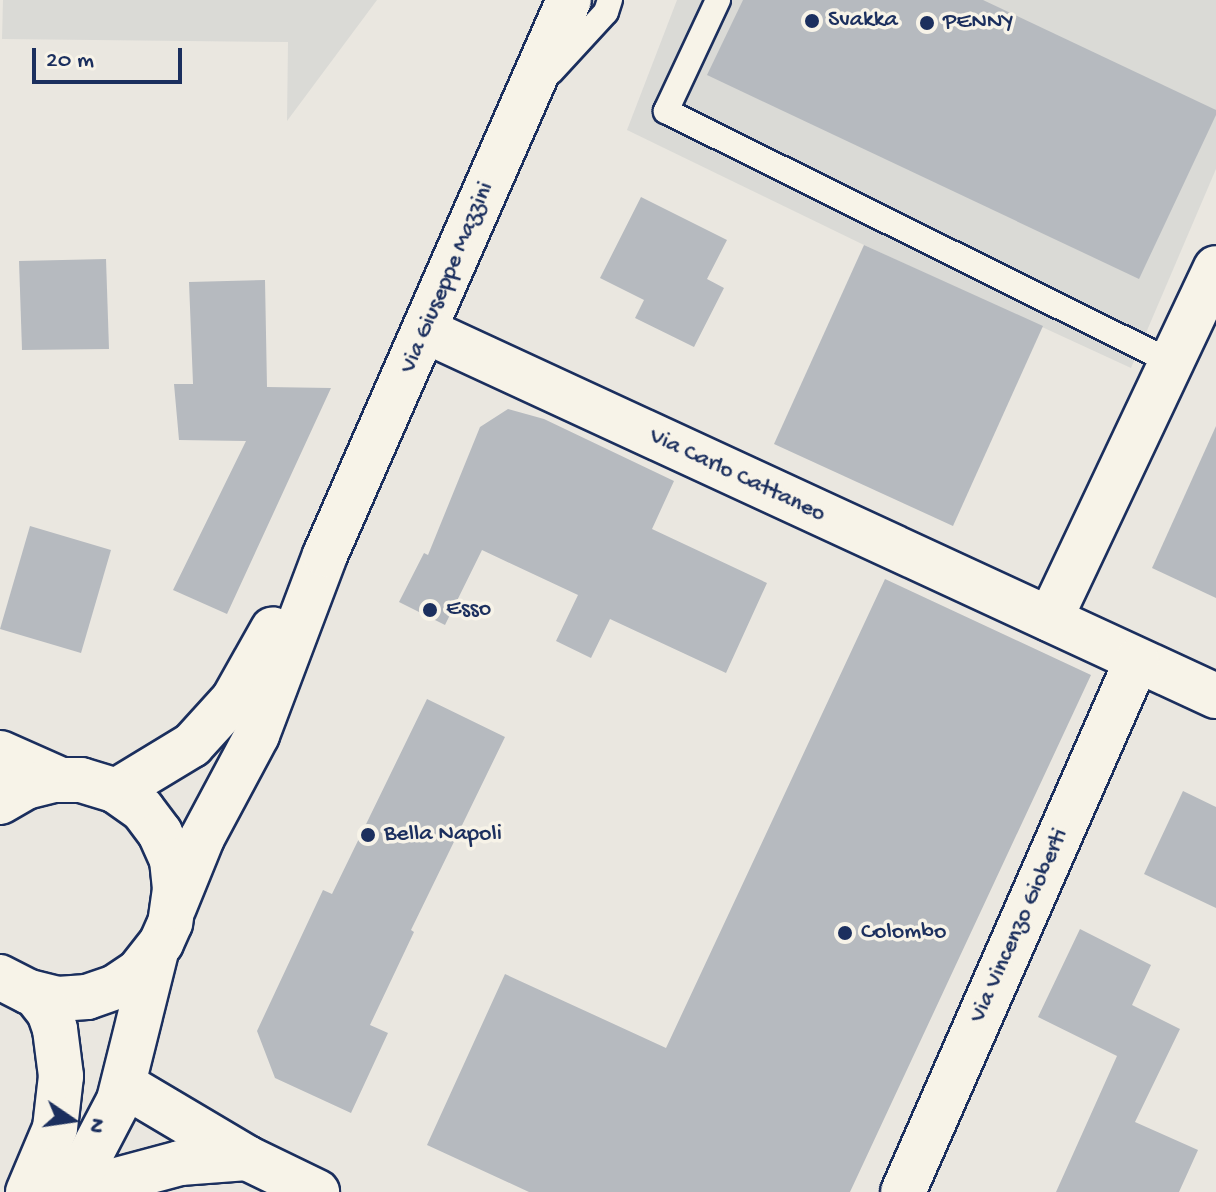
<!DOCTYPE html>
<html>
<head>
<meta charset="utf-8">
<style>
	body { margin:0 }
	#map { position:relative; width:1216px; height:1192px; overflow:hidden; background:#eae7e0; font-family:"Gochi Hand",sans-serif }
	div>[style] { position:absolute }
	.built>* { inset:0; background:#dadad6 }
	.building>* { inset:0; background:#b6babf }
	.roads { filter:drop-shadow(2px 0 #1b2f5e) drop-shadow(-2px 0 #1b2f5e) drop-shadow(0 2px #1b2f5e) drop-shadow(0 -2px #1b2f5e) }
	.service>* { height:24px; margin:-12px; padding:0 12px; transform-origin:12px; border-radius:12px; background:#f7f3e8 }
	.minor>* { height:44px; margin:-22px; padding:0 22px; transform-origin:22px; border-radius:22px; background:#f7f3e8 }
	.primary>* { height:44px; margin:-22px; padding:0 22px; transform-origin:22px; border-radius:22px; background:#f7f3e8 }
	.dots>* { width:22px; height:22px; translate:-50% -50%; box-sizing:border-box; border:4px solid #f7f3e8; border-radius:50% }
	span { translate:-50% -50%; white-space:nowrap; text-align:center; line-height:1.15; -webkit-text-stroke:7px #f7f3e8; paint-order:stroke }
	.poi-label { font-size:24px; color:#1b2f5e }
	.left { translate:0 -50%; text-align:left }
	.street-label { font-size:24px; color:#1b2f5e }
	.north { position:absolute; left:32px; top:1080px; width:80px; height:80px; -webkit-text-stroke:6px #f7f3e8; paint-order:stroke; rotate:103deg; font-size:22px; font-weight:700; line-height:32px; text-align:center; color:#1b2f5e }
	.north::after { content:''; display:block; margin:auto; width:28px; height:36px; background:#1b2f5e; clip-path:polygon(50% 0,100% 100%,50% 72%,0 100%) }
	.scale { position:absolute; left:32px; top:48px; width:150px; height:36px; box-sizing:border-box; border:4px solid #1b2f5e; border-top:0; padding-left:10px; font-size:24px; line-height:28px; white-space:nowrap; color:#1b2f5e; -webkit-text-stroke:6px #f7f3e8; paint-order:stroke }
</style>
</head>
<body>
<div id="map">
	<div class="built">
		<div style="clip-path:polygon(3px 0,377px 0,287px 121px,288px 42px,2px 39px)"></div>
		<div style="clip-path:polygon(677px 0,1216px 0,1216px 169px,1131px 368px,864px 245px,627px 130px)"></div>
	</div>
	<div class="building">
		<div style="clip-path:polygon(743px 0,983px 0,1216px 110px,1216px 115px,1139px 279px,707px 75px)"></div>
		<div style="clip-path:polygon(641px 197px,727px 240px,707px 279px,724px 288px,694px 347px,635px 318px,644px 300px,600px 278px)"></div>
		<div style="clip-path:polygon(864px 245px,1043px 326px,953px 526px,774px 444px)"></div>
		<div style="clip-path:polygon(106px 259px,109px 349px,22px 350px,19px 261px)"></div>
		<div style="clip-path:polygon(265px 280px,267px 387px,331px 388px,227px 614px,173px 590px,246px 441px,179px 440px,174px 384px,193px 384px,189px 282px)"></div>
		<div style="clip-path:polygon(508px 409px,544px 419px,674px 481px,652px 529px,767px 583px,726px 673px,610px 619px,591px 658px,556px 641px,578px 595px,482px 550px,445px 625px,399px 602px,424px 553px,428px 555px,480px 427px)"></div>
		<div style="clip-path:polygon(1216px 426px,1216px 598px,1152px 568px)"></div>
		<div style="clip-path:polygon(30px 526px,111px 550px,81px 653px,0 629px)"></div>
		<div style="clip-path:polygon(885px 579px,1091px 675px,850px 1192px,529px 1192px,427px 1145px,505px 974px,666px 1048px)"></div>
		<div style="clip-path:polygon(427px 699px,505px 737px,411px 930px,414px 932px,370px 1025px,388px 1033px,351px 1113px,275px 1078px,257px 1031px,323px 890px,332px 894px)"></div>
		<div style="clip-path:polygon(1183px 791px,1216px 807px,1216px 908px,1144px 874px)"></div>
		<div style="clip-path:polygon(1080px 929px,1151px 965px,1132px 1005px,1180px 1029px,1135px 1122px,1198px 1150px,1179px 1192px,1056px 1192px,1117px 1056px,1038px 1017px)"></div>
	</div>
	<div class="roads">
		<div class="service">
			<div style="left:718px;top:0;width:123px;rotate:115.1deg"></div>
			<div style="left:666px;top:111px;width:564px;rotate:26.43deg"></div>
			<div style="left:551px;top:72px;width:81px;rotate:-47.5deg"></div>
			<div style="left:606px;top:12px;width:13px;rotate:-72deg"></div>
		</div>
		<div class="minor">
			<div style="left:426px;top:331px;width:870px;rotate:24.8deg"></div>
			<div style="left:1050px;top:619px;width:388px;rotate:-64.7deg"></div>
			<div style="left:0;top:753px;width:64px;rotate:23.8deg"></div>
			<div style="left:124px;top:1085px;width:143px;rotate:30.7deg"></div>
			<div style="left:247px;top:1158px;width:78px;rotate:25.9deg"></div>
			<div style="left:72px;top:1192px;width:112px;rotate:-15deg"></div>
			<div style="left:180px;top:1163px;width:67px;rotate:-4.3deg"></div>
			<div style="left:903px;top:1192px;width:581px;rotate:-66.26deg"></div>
		</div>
		<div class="primary">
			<div style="left:116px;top:791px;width:89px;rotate:-31.2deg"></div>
			<div style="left:192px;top:745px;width:61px;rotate:-47.7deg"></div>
			<div style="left:233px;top:700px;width:81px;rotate:-60.6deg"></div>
			<div style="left:0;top:802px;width:30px;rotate:-30deg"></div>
			<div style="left:26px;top:787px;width:30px;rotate:-14deg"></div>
			<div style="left:55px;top:780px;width:26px"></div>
			<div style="left:81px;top:780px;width:37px;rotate:17deg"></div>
			<div style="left:116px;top:791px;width:32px;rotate:35deg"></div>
			<div style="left:142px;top:809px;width:30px;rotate:53deg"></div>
			<div style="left:160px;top:833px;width:30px;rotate:66deg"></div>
			<div style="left:172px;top:860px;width:29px;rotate:84deg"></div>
			<div style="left:175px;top:889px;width:34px;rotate:98deg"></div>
			<div style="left:170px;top:923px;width:22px;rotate:114deg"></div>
			<div style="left:161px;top:943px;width:37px;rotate:128deg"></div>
			<div style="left:138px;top:972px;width:27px;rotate:146deg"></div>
			<div style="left:116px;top:987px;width:31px;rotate:161deg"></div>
			<div style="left:87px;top:997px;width:29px;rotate:176deg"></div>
			<div style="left:58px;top:999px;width:30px;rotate:-166deg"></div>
			<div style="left:29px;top:992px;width:33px;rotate:-153deg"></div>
			<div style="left:174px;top:907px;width:74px;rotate:-67.9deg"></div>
			<div style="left:202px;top:838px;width:117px;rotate:-61.9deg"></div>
			<div style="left:257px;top:735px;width:192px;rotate:-69.3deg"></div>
			<div style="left:325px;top:555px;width:606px;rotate:-66.27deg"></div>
			<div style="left:28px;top:1192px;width:69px;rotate:-67.1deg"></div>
			<div style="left:55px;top:1128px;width:52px;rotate:-83.4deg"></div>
			<div style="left:61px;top:1076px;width:47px;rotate:-97.3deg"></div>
			<div style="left:55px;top:1029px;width:18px;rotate:-109deg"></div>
			<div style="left:49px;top:1012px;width:23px;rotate:-128deg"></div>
			<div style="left:71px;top:1192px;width:104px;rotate:-62.4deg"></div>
			<div style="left:119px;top:1100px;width:153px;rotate:-76deg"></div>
		</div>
	</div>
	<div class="dots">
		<div style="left:812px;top:21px;background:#1b2f5e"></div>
		<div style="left:927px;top:23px;background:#1b2f5e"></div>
		<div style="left:430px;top:610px;background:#1b2f5e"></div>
		<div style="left:368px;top:835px;background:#1b2f5e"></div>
		<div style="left:845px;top:933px;background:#1b2f5e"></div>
	</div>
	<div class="poi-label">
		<span class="left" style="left:828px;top:21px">Svakka</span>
		<span class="left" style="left:943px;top:23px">PENNY</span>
		<span class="left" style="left:446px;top:610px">Esso</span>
		<span class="left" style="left:384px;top:835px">Bella Napoli</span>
		<span class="left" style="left:861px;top:933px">Colombo</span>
	</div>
	<div class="street-label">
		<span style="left:448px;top:278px;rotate:-67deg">Via Giuseppe Mazzini</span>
		<span style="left:737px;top:476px;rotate:25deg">Via Carlo Cattaneo</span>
		<span style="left:1020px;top:926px;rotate:-66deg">Via Vincenzo Gioberti</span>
	</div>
	<div class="north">N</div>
	<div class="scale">20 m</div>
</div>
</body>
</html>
